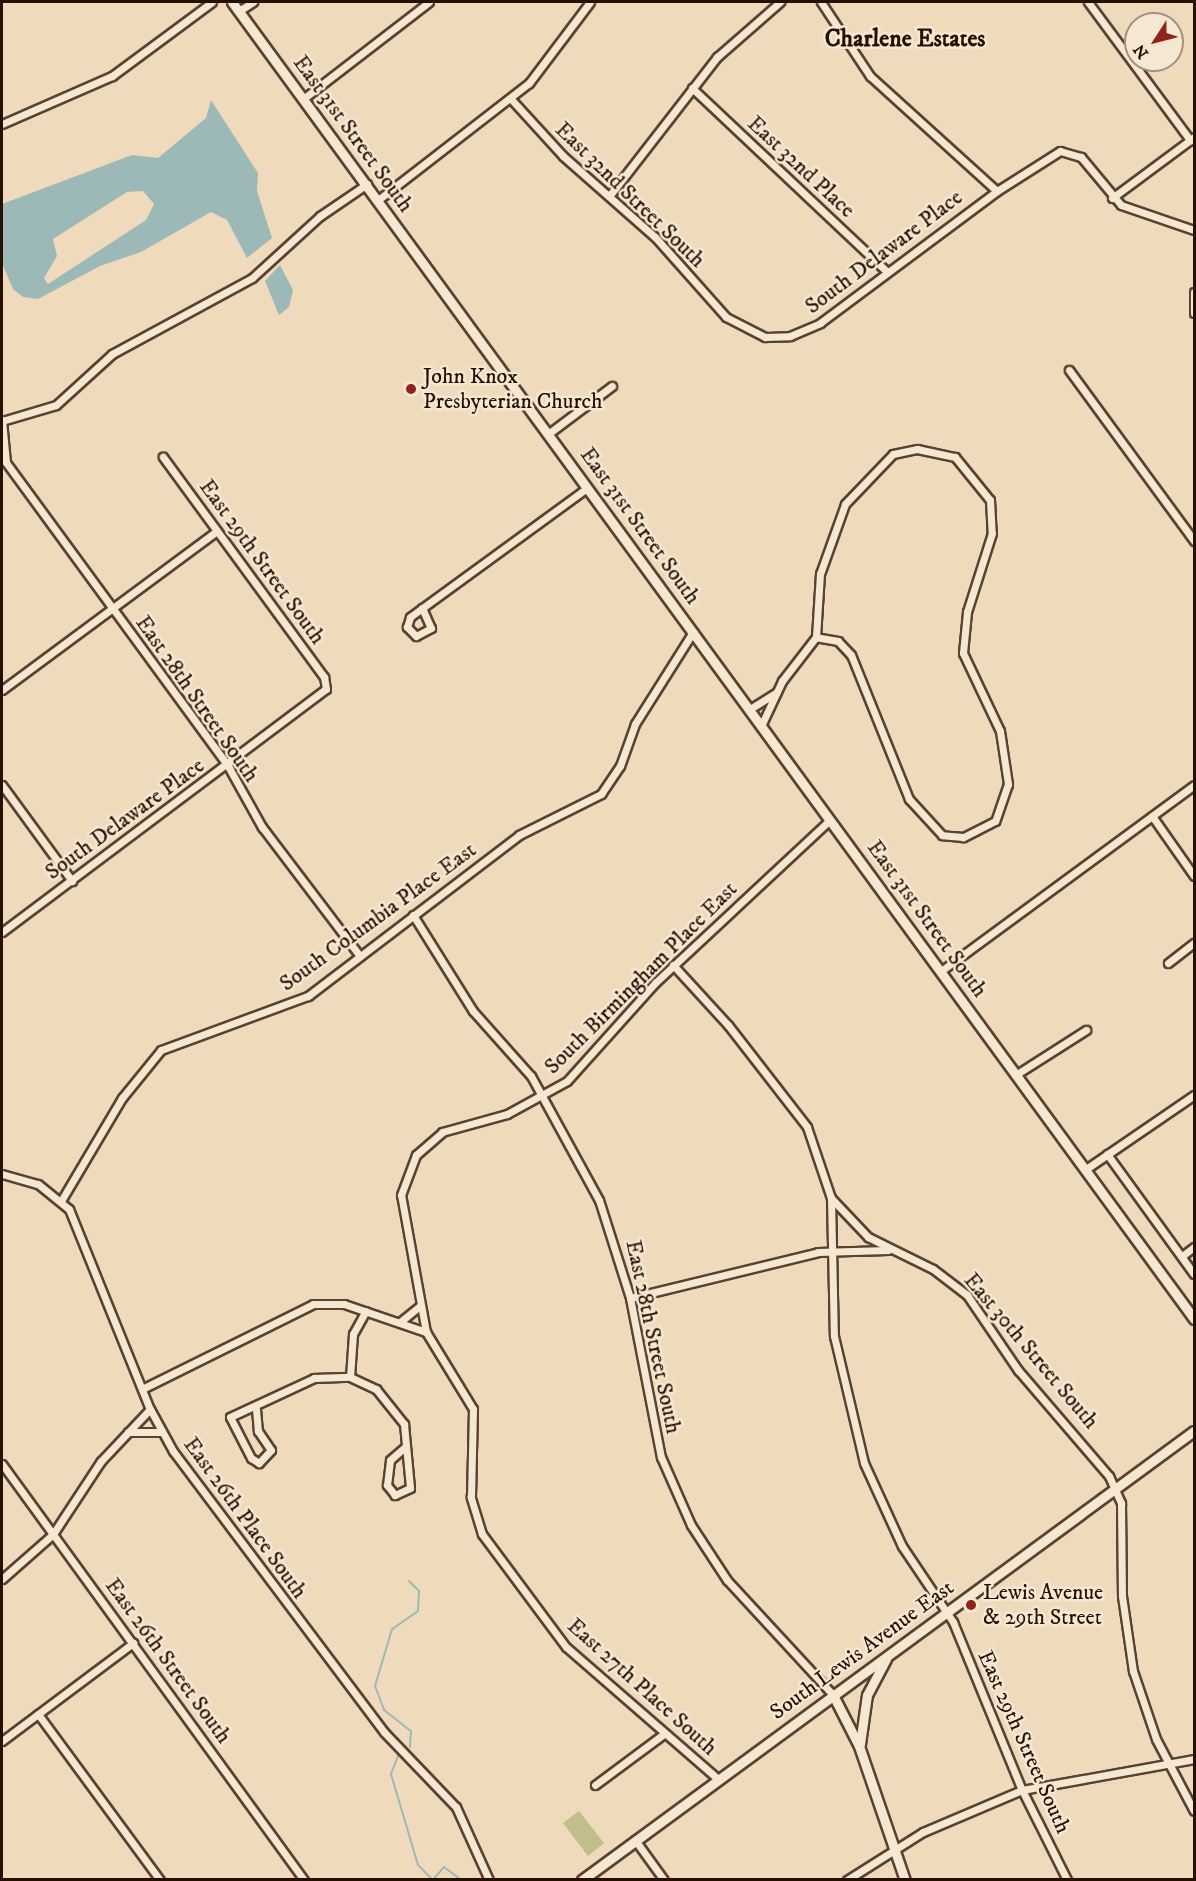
<!DOCTYPE html>
<html>
<head>
<meta charset="utf-8">
<style>
	body { margin:0 }
	#map { position:relative; width:1196px; height:1881px; overflow:hidden; background:#efdbbc; font-family:"IM FELL DW Pica",serif }
	div>[style] { position:absolute }
	.green>* { inset:0; background:#c1be8c }
	.water>* { inset:0; background:#9cb9b8 }
	.stream>* { height:2px; margin:-1px; padding:0 1px; transform-origin:1px; border-radius:1px; background:#9cb9b8 }
	.roads { filter:drop-shadow(2px 0 #594231) drop-shadow(-2px 0 #594231) drop-shadow(0 2px #594231) drop-shadow(0 -2px #594231) }
	.street>* { height:7px; margin:-3.5px; padding:0 3.5px; transform-origin:3.5px; border-radius:3.5px; background:#f5e8d3 }
	.secondary>* { height:9px; margin:-4.5px; padding:0 4.5px; transform-origin:4.5px; border-radius:4.5px; background:#f5e8d3 }
	.dots>* { width:16px; height:16px; translate:-50% -50%; box-sizing:border-box; border:3px solid #f5e8d3; border-radius:50% }
	span { translate:-50% -50%; white-space:nowrap; text-align:center; line-height:1.15; -webkit-text-stroke:5px #f5e8d3; paint-order:stroke }
	.street-label { font-size:22px; color:#270f03 }
	.poi-label { font-size:22px; color:#270f03 }
	.left { translate:0 -50%; text-align:left }
	.neighbourhood-label { font-size:24px; color:#270f03; font-weight:700 }
	.frame { position:absolute; inset:0; border:3px solid #270f03; pointer-events:none }
	.north { position:absolute; left:1124px; top:12px; width:60px; height:60px; box-sizing:border-box; background:#f5e8d3; border:2px solid #a39180; border-radius:50%; rotate:234deg; font-size:16px; font-weight:700; line-height:24px; text-align:center; color:#270f03 }
	.north::after { content:''; display:block; margin:auto; width:21px; height:27px; background:#8f2418; clip-path:polygon(50% 0,100% 100%,50% 72%,0 100%) }
</style>
</head>
<body>
<div id="map">
	<div class="green">
		<div style="clip-path:polygon(579px 1811px,604px 1843px,588px 1856px,563px 1823px)"></div>
	</div>
	<div class="water">
		<div style="clip-path:polygon(evenodd,211px 100px,258px 173px,257px 191px,272px 238px,247px 258px,227px 220px,211px 212px,141px 252px,100px 266px,38px 299px,23px 297px,13px 289px,2px 263px,2px 204px,132px 155px,158px 158px,206px 118px,211px 100px,143px 191px,154px 204px,146px 220px,48px 284px,44px 278px,57px 256px,53px 239px,127px 192px,143px 191px)"></div>
		<div style="clip-path:polygon(280px 265px,293px 290px,289px 307px,279px 315px,265px 281px)"></div>
	</div>
	<div class="stream">
		<div style="left:409px;top:1581px;width:14px;rotate:45deg"></div>
		<div style="left:419px;top:1591px;width:20px;rotate:93deg"></div>
		<div style="left:418px;top:1611px;width:32px;rotate:145deg"></div>
		<div style="left:392px;top:1629px;width:59px;rotate:106.6deg"></div>
		<div style="left:375px;top:1686px;width:26px;rotate:69deg"></div>
		<div style="left:384px;top:1710px;width:34px;rotate:38deg"></div>
		<div style="left:411px;top:1731px;width:16px;rotate:94deg"></div>
		<div style="left:399px;top:1754px;width:22px;rotate:112deg"></div>
		<div style="left:391px;top:1774px;width:95px;rotate:73.5deg"></div>
		<div style="left:418px;top:1865px;width:21px;rotate:45deg"></div>
		<div style="left:433px;top:1880px;width:17px;rotate:-50deg"></div>
		<div style="left:444px;top:1867px;width:21px;rotate:37deg"></div>
	</div>
	<div class="roads">
		<div class="street">
			<div style="left:821px;top:2px;width:89px;rotate:56.5deg"></div>
			<div style="left:870px;top:76px;width:171px;rotate:42.2deg"></div>
			<div style="left:1088px;top:2px;width:172px;rotate:53.5deg"></div>
			<div style="left:239px;top:11px;width:17px;rotate:-33deg"></div>
			<div style="left:692px;top:88px;width:267px;rotate:43.3deg"></div>
			<div style="left:303px;top:99px;width:159px;rotate:-37.6deg"></div>
			<div style="left:511px;top:99px;width:77px;rotate:47.6deg"></div>
			<div style="left:563px;top:156px;width:123px;rotate:41.4deg"></div>
			<div style="left:655px;top:237px;width:107px;rotate:48.4deg"></div>
			<div style="left:726px;top:317px;width:44px;rotate:27.1deg"></div>
			<div style="left:765px;top:337px;width:25px;rotate:-2deg"></div>
			<div style="left:790px;top:336px;width:33px;rotate:-23deg"></div>
			<div style="left:820px;top:323px;width:221px;rotate:-36.7deg"></div>
			<div style="left:997px;top:191px;width:75px;rotate:-32.4deg"></div>
			<div style="left:1060px;top:151px;width:22px;rotate:16deg"></div>
			<div style="left:1081px;top:157px;width:62px;rotate:50.2deg"></div>
			<div style="left:1121px;top:205px;width:77px;rotate:18.9deg"></div>
			<div style="left:2px;top:124px;width:120px;rotate:-23.6deg"></div>
			<div style="left:112px;top:76px;width:124px;rotate:-36.5deg"></div>
			<div style="left:610px;top:195px;width:175px;rotate:-52.2deg"></div>
			<div style="left:717px;top:57px;width:84px;rotate:-41.1deg"></div>
			<div style="left:1112px;top:198px;width:102px;rotate:-36.6deg"></div>
			<div style="left:378px;top:200px;width:191px;rotate:-37.8deg"></div>
			<div style="left:529px;top:83px;width:101px;rotate:-53deg"></div>
			<div style="left:1194px;top:292px;width:21px;rotate:90deg"></div>
			<div style="left:1069px;top:370px;width:212px;rotate:53.8deg"></div>
			<div style="left:2px;top:420px;width:42px;rotate:84.6deg"></div>
			<div style="left:2px;top:421px;width:56px;rotate:-16.5deg"></div>
			<div style="left:56px;top:405px;width:76px;rotate:-42.3deg"></div>
			<div style="left:112px;top:354px;width:159px;rotate:-28.5deg"></div>
			<div style="left:252px;top:278px;width:92px;rotate:-42.4deg"></div>
			<div style="left:320px;top:216px;width:57px;rotate:-34.2deg"></div>
			<div style="left:548px;top:434px;width:80px;rotate:-36.9deg"></div>
			<div style="left:917px;top:449px;width:39px;rotate:12deg"></div>
			<div style="left:955px;top:457px;width:55px;rotate:50.9deg"></div>
			<div style="left:990px;top:500px;width:33px;rotate:87deg"></div>
			<div style="left:992px;top:533px;width:83px;rotate:107.6deg"></div>
			<div style="left:967px;top:612px;width:41px;rotate:95.6deg"></div>
			<div style="left:963px;top:653px;width:86px;rotate:64.6deg"></div>
			<div style="left:1000px;top:731px;width:54px;rotate:81.4deg"></div>
			<div style="left:1008px;top:784px;width:39px;rotate:109deg"></div>
			<div style="left:995px;top:821px;width:36px;rotate:153deg"></div>
			<div style="left:963px;top:837px;width:21px;rotate:-175deg"></div>
			<div style="left:942px;top:835px;width:49px;rotate:-132.5deg"></div>
			<div style="left:909px;top:799px;width:155px;rotate:-111.9deg"></div>
			<div style="left:851px;top:655px;width:19px;rotate:-133deg"></div>
			<div style="left:838px;top:641px;width:22px;rotate:-170deg"></div>
			<div style="left:816px;top:637px;width:63px;rotate:-86.4deg"></div>
			<div style="left:820px;top:574px;width:74px;rotate:-70.3deg"></div>
			<div style="left:845px;top:504px;width:69px;rotate:-46.2deg"></div>
			<div style="left:893px;top:454px;width:25px;rotate:-12deg"></div>
			<div style="left:2px;top:457px;width:383px;rotate:53.8deg"></div>
			<div style="left:228px;top:766px;width:70px;rotate:60.9deg"></div>
			<div style="left:262px;top:827px;width:162px;rotate:52.8deg"></div>
			<div style="left:422px;top:608px;width:22px;rotate:66deg"></div>
			<div style="left:431px;top:628px;width:17px;rotate:152deg"></div>
			<div style="left:416px;top:636px;width:13px;rotate:-135deg"></div>
			<div style="left:407px;top:627px;width:10px;rotate:-73deg"></div>
			<div style="left:410px;top:617px;width:219px;rotate:-36.1deg"></div>
			<div style="left:2px;top:690px;width:267px;rotate:-36.5deg"></div>
			<div style="left:750px;top:709px;width:31px;rotate:-32deg"></div>
			<div style="left:761px;top:726px;width:50px;rotate:-65deg"></div>
			<div style="left:782px;top:681px;width:56px;rotate:-52.3deg"></div>
			<div style="left:2px;top:785px;width:119px;rotate:53.9deg"></div>
			<div style="left:1152px;top:816px;width:73px;rotate:55deg"></div>
			<div style="left:413px;top:915px;width:113px;rotate:58deg"></div>
			<div style="left:473px;top:1011px;width:87px;rotate:48.3deg"></div>
			<div style="left:531px;top:1076px;width:141px;rotate:61.3deg"></div>
			<div style="left:599px;top:1200px;width:103px;rotate:72.4deg"></div>
			<div style="left:630px;top:1298px;width:162px;rotate:79deg"></div>
			<div style="left:661px;top:1457px;width:74px;rotate:66.2deg"></div>
			<div style="left:691px;top:1525px;width:66px;rotate:56.8deg"></div>
			<div style="left:727px;top:1580px;width:156px;rotate:47.3deg"></div>
			<div style="left:2px;top:932px;width:405px;rotate:-36.9deg"></div>
			<div style="left:326px;top:689px;width:12px;rotate:-99deg"></div>
			<div style="left:324px;top:677px;width:273px;rotate:-126.2deg"></div>
			<div style="left:1168px;top:963px;width:33px;rotate:-38deg"></div>
			<div style="left:673px;top:965px;width:81px;rotate:47.5deg"></div>
			<div style="left:728px;top:1025px;width:129px;rotate:52.2deg"></div>
			<div style="left:807px;top:1127px;width:75px;rotate:71.3deg"></div>
			<div style="left:831px;top:1198px;width:138px;rotate:88.8deg"></div>
			<div style="left:834px;top:1336px;width:130px;rotate:76.7deg"></div>
			<div style="left:864px;top:1463px;width:91px;rotate:65.4deg"></div>
			<div style="left:902px;top:1546px;width:92px;rotate:56.1deg"></div>
			<div style="left:953px;top:1622px;width:182px;rotate:67.7deg"></div>
			<div style="left:1022px;top:1790px;width:101px;rotate:63.4deg"></div>
			<div style="left:941px;top:971px;width:314px;rotate:-36.3deg"></div>
			<div style="left:1017px;top:1074px;width:82px;rotate:-32.5deg"></div>
			<div style="left:1107px;top:1154px;width:148px;rotate:54.1deg"></div>
			<div style="left:1086px;top:1169px;width:131px;rotate:-34.4deg"></div>
			<div style="left:2px;top:1174px;width:37px;rotate:16deg"></div>
			<div style="left:38px;top:1184px;width:40px;rotate:39deg"></div>
			<div style="left:69px;top:1209px;width:216px;rotate:68deg"></div>
			<div style="left:150px;top:1409px;width:48px;rotate:61.3deg"></div>
			<div style="left:173px;top:1451px;width:351px;rotate:53.1deg"></div>
			<div style="left:384px;top:1732px;width:104px;rotate:46.2deg"></div>
			<div style="left:456px;top:1807px;width:80px;rotate:65.7deg"></div>
			<div style="left:831px;top:1198px;width:54px;rotate:46.5deg"></div>
			<div style="left:868px;top:1237px;width:72px;rotate:26.2deg"></div>
			<div style="left:933px;top:1269px;width:43px;rotate:37.4deg"></div>
			<div style="left:967px;top:1295px;width:91px;rotate:55.8deg"></div>
			<div style="left:1018px;top:1370px;width:140px;rotate:49.4deg"></div>
			<div style="left:1109px;top:1476px;width:30px;rotate:66deg"></div>
			<div style="left:1121px;top:1503px;width:93px;rotate:89.4deg"></div>
			<div style="left:1122px;top:1596px;width:76px;rotate:81.7deg"></div>
			<div style="left:1133px;top:1671px;width:72px;rotate:71.3deg"></div>
			<div style="left:1156px;top:1739px;width:81px;rotate:62.2deg"></div>
			<div style="left:61px;top:1201px;width:120px;rotate:-59.4deg"></div>
			<div style="left:122px;top:1098px;width:62px;rotate:-50.9deg"></div>
			<div style="left:161px;top:1050px;width:157px;rotate:-20.2deg"></div>
			<div style="left:308px;top:996px;width:265px;rotate:-37.3deg"></div>
			<div style="left:519px;top:835px;width:92px;rotate:-26.6deg"></div>
			<div style="left:601px;top:794px;width:34px;rotate:-56deg"></div>
			<div style="left:620px;top:766px;width:45px;rotate:-70.3deg"></div>
			<div style="left:635px;top:724px;width:109px;rotate:-57.8deg"></div>
			<div style="left:1182px;top:1256px;width:15px;rotate:-37deg"></div>
			<div style="left:630px;top:1298px;width:194px;rotate:-13.7deg"></div>
			<div style="left:818px;top:1252px;width:70px;rotate:-1.6deg"></div>
			<div style="left:400px;top:1322px;width:26px;rotate:-39deg"></div>
			<div style="left:350px;top:1377px;width:43px;rotate:-86deg"></div>
			<div style="left:353px;top:1334px;width:26px;rotate:-61deg"></div>
			<div style="left:142px;top:1389px;width:191px;rotate:-26.4deg"></div>
			<div style="left:313px;top:1304px;width:31px"></div>
			<div style="left:344px;top:1304px;width:87px;rotate:18.9deg"></div>
			<div style="left:256px;top:1409px;width:22px;rotate:85deg"></div>
			<div style="left:258px;top:1431px;width:23px;rotate:56deg"></div>
			<div style="left:271px;top:1450px;width:18px;rotate:133deg"></div>
			<div style="left:259px;top:1463px;width:9px;rotate:-148deg"></div>
			<div style="left:251px;top:1458px;width:46px;rotate:-117.1deg"></div>
			<div style="left:230px;top:1417px;width:93px;rotate:-24.9deg"></div>
			<div style="left:314px;top:1378px;width:36px;rotate:-2deg"></div>
			<div style="left:350px;top:1377px;width:29px;rotate:25deg"></div>
			<div style="left:376px;top:1389px;width:45px;rotate:51.3deg"></div>
			<div style="left:404px;top:1424px;width:64px;rotate:84.6deg"></div>
			<div style="left:410px;top:1488px;width:17px;rotate:155deg"></div>
			<div style="left:395px;top:1495px;width:13px;rotate:-129deg"></div>
			<div style="left:387px;top:1485px;width:25px;rotate:-83deg"></div>
			<div style="left:390px;top:1460px;width:20px;rotate:-41deg"></div>
			<div style="left:128px;top:1432px;width:33px"></div>
			<div style="left:2px;top:1464px;width:514px;rotate:54.02deg"></div>
			<div style="left:2px;top:1579px;width:68px;rotate:-41.4deg"></div>
			<div style="left:53px;top:1534px;width:87px;rotate:-56.7deg"></div>
			<div style="left:101px;top:1461px;width:71px;rotate:-46.7deg"></div>
			<div style="left:38px;top:1714px;width:206px;rotate:53.7deg"></div>
			<div style="left:2px;top:1741px;width:164px;rotate:-36.8deg"></div>
			<div style="left:718px;top:1779px;width:201px;rotate:-139deg"></div>
			<div style="left:566px;top:1647px;width:141px;rotate:-126.6deg"></div>
			<div style="left:482px;top:1534px;width:39px;rotate:-107deg"></div>
			<div style="left:471px;top:1497px;width:88px;rotate:-88.7deg"></div>
			<div style="left:473px;top:1409px;width:90px;rotate:-121.4deg"></div>
			<div style="left:426px;top:1332px;width:139px;rotate:-100.3deg"></div>
			<div style="left:401px;top:1195px;width:43px;rotate:-69.4deg"></div>
			<div style="left:416px;top:1155px;width:35px;rotate:-41deg"></div>
			<div style="left:442px;top:1132px;width:67px;rotate:-15.5deg"></div>
			<div style="left:507px;top:1114px;width:68px;rotate:-28.8deg"></div>
			<div style="left:567px;top:1081px;width:132px;rotate:-48.1deg"></div>
			<div style="left:655px;top:983px;width:239px;rotate:-43deg"></div>
			<div style="left:595px;top:1785px;width:87px;rotate:-36.6deg"></div>
			<div style="left:635px;top:1840px;width:49px;rotate:54.1deg"></div>
			<div style="left:847px;top:1880px;width:90px;rotate:-32.3deg"></div>
			<div style="left:923px;top:1832px;width:108px;rotate:-23deg"></div>
			<div style="left:1022px;top:1790px;width:175px;rotate:-10.2deg"></div>
		</div>
		<div class="secondary">
			<div style="left:232px;top:2px;width:1631px;rotate:53.85deg"></div>
			<div style="left:833px;top:1695px;width:57px;rotate:63deg"></div>
			<div style="left:859px;top:1746px;width:142px;rotate:71.1deg"></div>
			<div style="left:860px;top:1744px;width:49px;rotate:-81.9deg"></div>
			<div style="left:867px;top:1695px;width:41px;rotate:-62.2deg"></div>
			<div style="left:582px;top:1880px;width:759px;rotate:-36.27deg"></div>
		</div>
	</div>
	<div class="dots">
		<div style="left:411px;top:389px;background:#8f2418"></div>
		<div style="left:971px;top:1605px;background:#8f2418"></div>
	</div>
	<div class="street-label">
		<span style="left:353px;top:134px;rotate:54deg">East 31st Street South</span>
		<span style="left:801px;top:167px;rotate:43deg">East 32nd Place</span>
		<span style="left:630px;top:195px;rotate:44deg">East 32nd Street South</span>
		<span style="left:884px;top:252px;rotate:-37deg">South Delaware Place</span>
		<span style="left:640px;top:526px;rotate:54deg">East 31st Street South</span>
		<span style="left:262px;top:562px;rotate:54deg">East 29th Street South</span>
		<span style="left:197px;top:699px;rotate:55deg">East 28th Street South</span>
		<span style="left:125px;top:819px;rotate:-36deg">South Delaware Place</span>
		<span style="left:378px;top:917px;rotate:-36deg">South Columbia Place East</span>
		<span style="left:927px;top:919px;rotate:54deg">East 31st Street South</span>
		<span style="left:641px;top:978px;rotate:-45deg">South Birmingham Place East</span>
		<span style="left:653px;top:1337px;rotate:78deg">East 28th Street South</span>
		<span style="left:1031px;top:1351px;rotate:50deg">East 30th Street South</span>
		<span style="left:245px;top:1518px;rotate:54deg">East 26th Place South</span>
		<span style="left:862px;top:1650px;rotate:-36deg">South Lewis Avenue East</span>
		<span style="left:168px;top:1661px;rotate:54deg">East 26th Street South</span>
		<span style="left:642px;top:1687px;rotate:42deg">East 27th Place South</span>
		<span style="left:1024px;top:1742px;rotate:66deg">East 29th Street South</span>
	</div>
	<div class="poi-label">
		<span class="left" style="left:423px;top:389px">John Knox<br>Presbyterian Church</span>
		<span class="left" style="left:983px;top:1605px">Lewis Avenue<br>&amp; 29th Street</span>
	</div>
	<div class="neighbourhood-label">
		<span style="left:905px;top:40px">Charlene Estates</span>
	</div>
	<div class="frame"></div>
	<div class="north">N</div>
</div>
</body>
</html>
